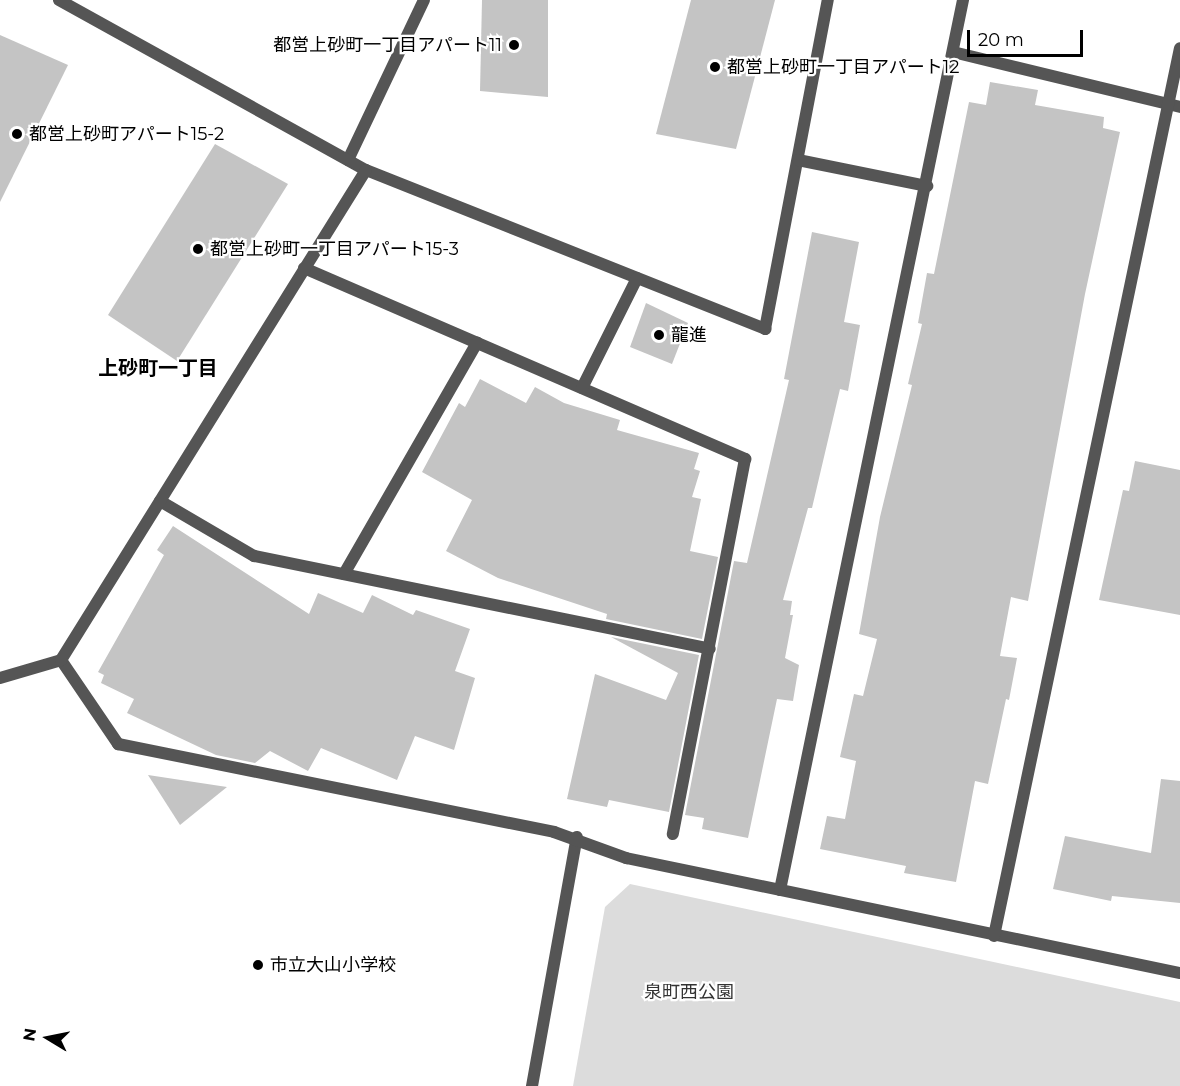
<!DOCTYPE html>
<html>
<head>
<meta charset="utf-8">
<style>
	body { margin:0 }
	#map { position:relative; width:1180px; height:1086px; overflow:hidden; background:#fff; font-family:Montserrat,"Noto Sans JP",sans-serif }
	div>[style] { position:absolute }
	.green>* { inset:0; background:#dcdcdc }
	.building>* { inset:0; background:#c4c4c4 }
	.lane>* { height:12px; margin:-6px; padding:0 6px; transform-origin:6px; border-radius:6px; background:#555 }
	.street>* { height:12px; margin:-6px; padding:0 6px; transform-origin:6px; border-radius:6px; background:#555 }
	.dots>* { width:16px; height:16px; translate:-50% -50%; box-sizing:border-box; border:3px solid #fff; border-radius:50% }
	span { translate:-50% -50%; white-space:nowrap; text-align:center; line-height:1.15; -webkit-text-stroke:4.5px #fff; paint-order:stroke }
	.poi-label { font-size:18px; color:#000 }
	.right { translate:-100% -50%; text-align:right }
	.left { translate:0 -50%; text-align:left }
	.park-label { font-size:18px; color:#333 }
	.neighbourhood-label { font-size:20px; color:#000; font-weight:700 }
	.north { position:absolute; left:18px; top:1008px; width:60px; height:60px; -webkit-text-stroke:4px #fff; paint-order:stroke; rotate:280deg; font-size:16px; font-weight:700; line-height:24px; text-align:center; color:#000 }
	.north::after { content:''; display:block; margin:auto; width:21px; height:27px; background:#000; clip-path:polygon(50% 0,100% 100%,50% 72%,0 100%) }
	.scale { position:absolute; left:967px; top:30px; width:116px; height:27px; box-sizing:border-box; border:3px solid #000; border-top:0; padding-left:8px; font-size:18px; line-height:21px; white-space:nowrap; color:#000; -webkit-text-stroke:4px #fff; paint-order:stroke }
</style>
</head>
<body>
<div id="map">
	<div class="green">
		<div style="clip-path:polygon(630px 884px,1180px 1002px,1180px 1086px,573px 1086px,605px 907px)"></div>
	</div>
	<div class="building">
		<div style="clip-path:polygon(482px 0,548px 0,548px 97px,480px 91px)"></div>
		<div style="clip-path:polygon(691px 0,775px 0,736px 149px,656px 134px)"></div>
		<div style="clip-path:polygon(0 35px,68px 65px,0 202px)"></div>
		<div style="clip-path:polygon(990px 82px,1038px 90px,1035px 105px,1104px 117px,1103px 128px,1120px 132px,1085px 294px,1028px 601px,1011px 597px,1000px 656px,1017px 658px,1009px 700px,1006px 699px,988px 784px,975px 781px,956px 882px,904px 873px,906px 866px,820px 849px,827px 816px,845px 819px,856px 761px,840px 757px,854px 694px,863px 696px,877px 639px,859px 634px,880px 517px,912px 385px,908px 384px,922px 324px,918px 323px,927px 273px,934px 274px,969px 102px,986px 105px)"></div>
		<div style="clip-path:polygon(215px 144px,288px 184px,177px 361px,108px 315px)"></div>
		<div style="clip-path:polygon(812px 232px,859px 242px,844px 322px,860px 325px,848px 391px,840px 389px,812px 508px,808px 508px,783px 600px,792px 601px,790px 615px,793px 615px,785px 658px,799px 665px,793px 701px,777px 699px,748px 838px,702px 829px,704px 818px,685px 815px,734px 561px,747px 563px,789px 380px,784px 379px)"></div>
		<div style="clip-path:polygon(646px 303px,688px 323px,672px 364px,630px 347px)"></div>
		<div style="clip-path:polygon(480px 379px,526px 403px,535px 387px,564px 403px,620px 420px,617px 430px,699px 453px,694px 469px,700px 471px,692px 497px,701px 499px,690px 551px,718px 557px,702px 639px,606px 619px,607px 614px,498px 578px,446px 551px,472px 500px,422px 472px,459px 403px,465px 407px)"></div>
		<div style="clip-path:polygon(1135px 461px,1180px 470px,1180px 615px,1099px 600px,1123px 490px,1129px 491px)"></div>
		<div style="clip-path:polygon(173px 526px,309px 614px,318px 593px,363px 613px,372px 595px,413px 615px,416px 610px,470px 629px,455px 671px,475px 678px,454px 750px,415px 736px,397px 780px,321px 748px,308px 771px,270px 751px,255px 763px,216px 755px,127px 713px,134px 699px,101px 683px,104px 675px,98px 672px,164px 555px,157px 550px)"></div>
		<div style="clip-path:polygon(611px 637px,699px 655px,669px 812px,609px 800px,607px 807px,567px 799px,595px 674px,666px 700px,678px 673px)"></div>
		<div style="clip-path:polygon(148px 775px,227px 787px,180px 825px)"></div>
		<div style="clip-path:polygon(1161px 779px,1180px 781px,1180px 903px,1112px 896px,1111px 901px,1053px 889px,1065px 836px,1151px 853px)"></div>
	</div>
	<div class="lane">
		<div style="left:348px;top:160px;width:177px;rotate:-64.6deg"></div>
		<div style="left:532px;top:1086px;width:253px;rotate:-79.8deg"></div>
	</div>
	<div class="street">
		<div style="left:59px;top:0;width:351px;rotate:29deg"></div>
		<div style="left:366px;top:170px;width:430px;rotate:21.7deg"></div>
		<div style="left:765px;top:329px;width:335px;rotate:-79.2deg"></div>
		<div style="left:953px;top:52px;width:234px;rotate:13.6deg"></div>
		<div style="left:798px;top:160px;width:132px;rotate:11.4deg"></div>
		<div style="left:304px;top:268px;width:481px;rotate:23.4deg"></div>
		<div style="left:745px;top:459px;width:382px;rotate:100.9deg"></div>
		<div style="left:582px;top:388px;width:123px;rotate:-63.4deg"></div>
		<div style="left:160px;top:501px;width:109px;rotate:30.3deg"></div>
		<div style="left:254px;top:556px;width:465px;rotate:11.5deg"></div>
		<div style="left:344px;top:574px;width:267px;rotate:-60.1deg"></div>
		<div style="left:61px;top:660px;width:102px;rotate:55.8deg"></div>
		<div style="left:118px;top:744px;width:445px;rotate:11.4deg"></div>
		<div style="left:554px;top:832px;width:77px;rotate:19.9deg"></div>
		<div style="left:626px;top:858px;width:566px;rotate:11.73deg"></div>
		<div style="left:0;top:678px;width:64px;rotate:-16.4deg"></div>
		<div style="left:61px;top:660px;width:577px;rotate:-58.1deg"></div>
		<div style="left:780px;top:890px;width:909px;rotate:-78.38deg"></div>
		<div style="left:994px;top:936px;width:907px;rotate:-78.17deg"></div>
	</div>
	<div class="dots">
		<div style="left:514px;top:45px;background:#000"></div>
		<div style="left:715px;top:67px;background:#000"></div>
		<div style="left:17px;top:134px;background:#000"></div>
		<div style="left:198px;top:249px;background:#000"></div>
		<div style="left:659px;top:335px;background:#000"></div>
		<div style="left:258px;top:965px;background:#000"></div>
	</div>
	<div class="poi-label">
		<span class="right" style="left:502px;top:45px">都営上砂町一丁目アパート11</span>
		<span class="left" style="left:727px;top:67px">都営上砂町一丁目アパート12</span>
		<span class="left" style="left:29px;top:134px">都営上砂町アパート15-2</span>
		<span class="left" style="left:210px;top:249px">都営上砂町一丁目アパート15-3</span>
		<span class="left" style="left:671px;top:335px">龍進</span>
		<span class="left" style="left:270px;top:965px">市立大山小学校</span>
	</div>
	<div class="park-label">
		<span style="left:689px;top:992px">泉町西公園</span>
	</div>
	<div class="neighbourhood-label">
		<span style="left:158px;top:368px">上砂町一丁目</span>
	</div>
	<div class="north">N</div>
	<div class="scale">20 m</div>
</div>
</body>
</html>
